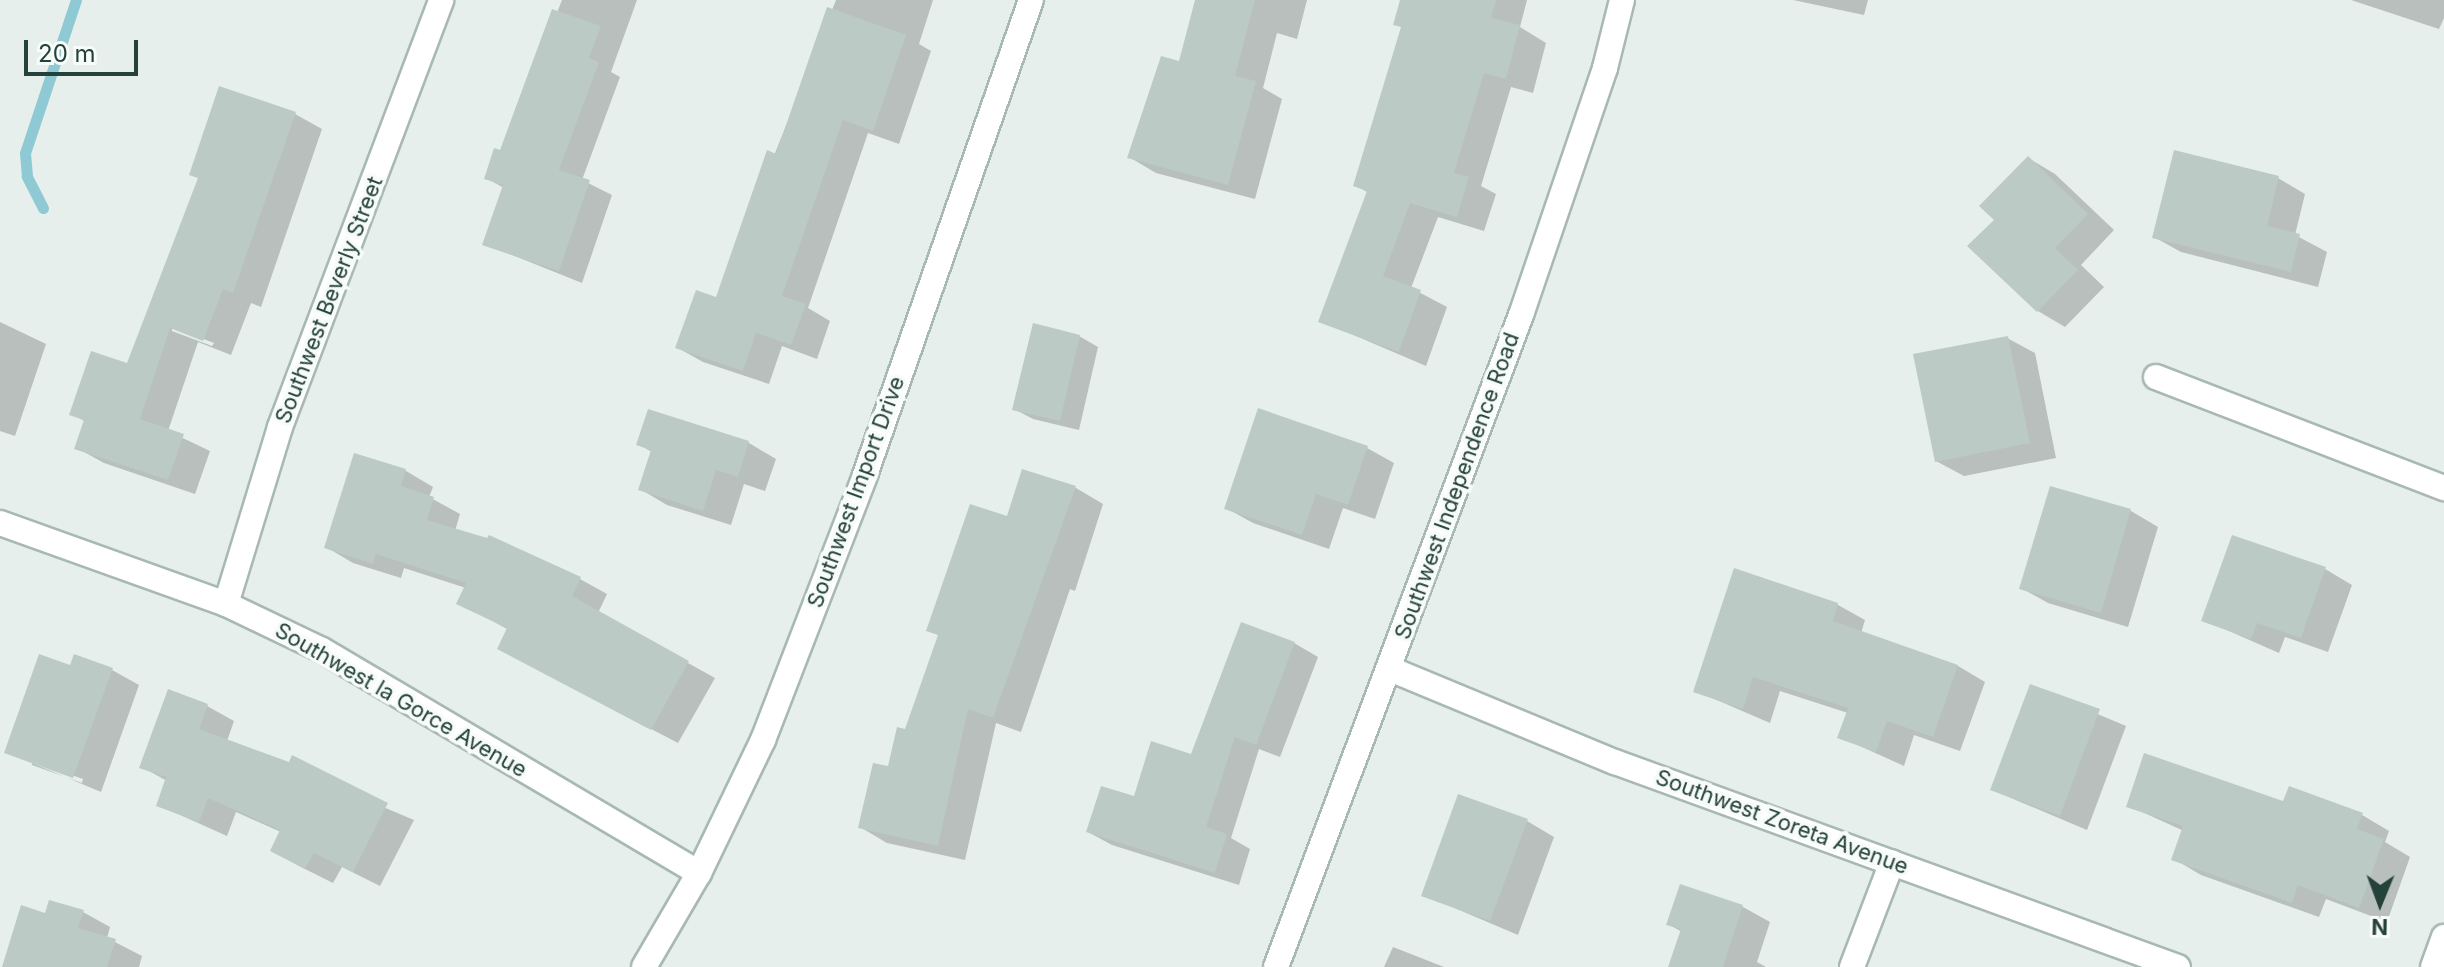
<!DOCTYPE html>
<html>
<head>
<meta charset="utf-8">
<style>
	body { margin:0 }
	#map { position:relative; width:2444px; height:967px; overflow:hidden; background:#e6efeb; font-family:Inter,sans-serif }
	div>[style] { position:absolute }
	.shadow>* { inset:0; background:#0003 }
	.stream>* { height:11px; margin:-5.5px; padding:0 5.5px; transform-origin:5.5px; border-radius:5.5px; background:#8ec9d4 }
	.building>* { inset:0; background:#bbcac4 }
	.roads { filter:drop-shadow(2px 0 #a8b8b2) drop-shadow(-2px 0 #a8b8b2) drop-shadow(0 2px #a8b8b2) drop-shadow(0 -2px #a8b8b2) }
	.minor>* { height:24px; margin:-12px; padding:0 12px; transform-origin:12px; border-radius:12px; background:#fff }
	.tertiary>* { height:24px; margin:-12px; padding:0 12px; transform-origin:12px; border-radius:12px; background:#fff }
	span { translate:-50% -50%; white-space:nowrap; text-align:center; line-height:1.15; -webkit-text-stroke:7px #f7fbf9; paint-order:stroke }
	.street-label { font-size:22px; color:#24423a }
	.north { position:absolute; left:2340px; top:863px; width:80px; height:80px; -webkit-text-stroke:6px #f7fbf9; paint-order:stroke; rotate:181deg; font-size:22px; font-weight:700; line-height:32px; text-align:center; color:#24423a }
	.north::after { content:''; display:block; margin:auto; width:28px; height:36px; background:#24423a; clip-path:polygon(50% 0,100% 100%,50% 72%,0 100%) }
	.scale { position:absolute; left:24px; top:40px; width:114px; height:36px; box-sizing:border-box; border:4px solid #24423a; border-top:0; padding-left:10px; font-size:24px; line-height:28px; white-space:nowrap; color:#24423a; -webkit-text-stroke:6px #f7fbf9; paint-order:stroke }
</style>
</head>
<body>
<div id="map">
	<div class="shadow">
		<div style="clip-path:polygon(562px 0,647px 0,637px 0,611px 72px,620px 77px,582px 180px,612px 195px,582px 283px,485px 244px,504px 188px,486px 178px,502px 153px)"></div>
		<div style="clip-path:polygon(836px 0,933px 0,919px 44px,931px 51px,899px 144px,868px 133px,808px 308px,830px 321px,817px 359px,782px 346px,769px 384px,703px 362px,678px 348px,717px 299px)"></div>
		<div style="clip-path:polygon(1197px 0,1307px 0,1297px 39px,1277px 33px,1263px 88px,1282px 99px,1255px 199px,1156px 173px,1129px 157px,1180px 63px)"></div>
		<div style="clip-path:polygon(1402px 0,1527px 0,1520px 27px,1546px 43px,1533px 93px,1511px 87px,1481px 186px,1496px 194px,1484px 231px,1438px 217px,1411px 288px,1447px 307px,1426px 366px,1321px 321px,1369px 193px,1355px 185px,1402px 28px)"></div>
		<div style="clip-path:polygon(1793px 0,1868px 0,1864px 15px)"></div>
		<div style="clip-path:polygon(2351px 0,2444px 0,2444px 18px,2439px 29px)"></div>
		<div style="clip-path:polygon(evenodd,295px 114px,322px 129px,261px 307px,251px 303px,231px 355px,198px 342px,168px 431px,210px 451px,195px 494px,104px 463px,77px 448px,86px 422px,72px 414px,128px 365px,199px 179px,295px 114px,172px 327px,214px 343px,212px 346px,172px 331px,172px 327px)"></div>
		<div style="clip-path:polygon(2028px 158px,2055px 174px,2114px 230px,2081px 265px,2104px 287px,2065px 327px,2038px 311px,1997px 220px)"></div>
		<div style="clip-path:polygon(2278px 178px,2305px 194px,2295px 235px,2327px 252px,2318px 287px,2181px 252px,2154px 237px)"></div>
		<div style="clip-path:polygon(0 322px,46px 344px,15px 436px,0 431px)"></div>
		<div style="clip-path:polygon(1079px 336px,1098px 347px,1079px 430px,1033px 419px,1014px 409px)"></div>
		<div style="clip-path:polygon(2007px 338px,2035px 353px,2056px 458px,1964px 476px,1936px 461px)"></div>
		<div style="clip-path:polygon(649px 412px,749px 443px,776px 459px,765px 491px,744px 484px,731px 525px,667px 505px,640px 489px,652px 452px,638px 444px)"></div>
		<div style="clip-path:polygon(1367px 448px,1394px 463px,1375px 519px,1343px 508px,1329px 549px,1253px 523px,1226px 508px)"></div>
		<div style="clip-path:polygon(355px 455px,406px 471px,433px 487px,429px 497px,460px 514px,455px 531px,580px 579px,607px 594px,598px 613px,715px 678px,678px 743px,527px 664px,509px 630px,459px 603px,466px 588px,404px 568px,401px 578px,353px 563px,326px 547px)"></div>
		<div style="clip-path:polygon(1023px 471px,1076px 488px,1103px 504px,1075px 591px,1070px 589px,1021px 732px,996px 723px,965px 860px,887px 843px,860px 827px,906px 732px,940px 636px,929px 630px,1008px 518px)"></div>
		<div style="clip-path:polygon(2051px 488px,2131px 511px,2158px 527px,2128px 627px,2048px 603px,2021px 588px)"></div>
		<div style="clip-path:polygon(2325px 569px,2352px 585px,2328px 652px,2285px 637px,2279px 653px,2204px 620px)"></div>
		<div style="clip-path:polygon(1736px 571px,1838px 605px,1865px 620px,1861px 633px,1958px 666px,1985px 682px,1960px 751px,1914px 735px,1904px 766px,1840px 737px,1848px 713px,1780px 691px,1770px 723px,1696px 691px)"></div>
		<div style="clip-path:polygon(1294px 643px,1318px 657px,1280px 757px,1259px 749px,1231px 838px,1250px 849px,1239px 885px,1112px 845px,1088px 832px,1192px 756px)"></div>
		<div style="clip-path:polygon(evenodd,71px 668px,112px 670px,139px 685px,101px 792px,6px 752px,71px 668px,32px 761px,83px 779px,82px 783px,32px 765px,32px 761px)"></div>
		<div style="clip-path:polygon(2031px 686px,2126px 726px,2087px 830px,1992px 790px)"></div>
		<div style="clip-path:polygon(207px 706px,234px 721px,227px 741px,414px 820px,380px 886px,342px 867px,333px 883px,299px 866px,272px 850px,281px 832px,236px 812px,227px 836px,158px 805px,167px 781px,142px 767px)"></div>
		<div style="clip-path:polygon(2290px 789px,2362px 815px,2389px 831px,2385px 842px,2410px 857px,2387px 922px,2326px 899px,2319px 917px,2201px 875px,2174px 859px,2184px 831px,2129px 806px,2284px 803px)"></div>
		<div style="clip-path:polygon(1527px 821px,1554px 837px,1518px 935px,1424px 895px)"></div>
		<div style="clip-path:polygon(1681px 886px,1743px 907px,1770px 922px,1757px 962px,1766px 967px,1670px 967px,1682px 932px,1668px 924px)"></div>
		<div style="clip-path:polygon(83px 912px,110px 927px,107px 938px,142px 956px,139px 967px,4px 967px,46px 915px)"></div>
		<div style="clip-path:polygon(1393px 947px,1444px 967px,1384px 967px)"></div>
	</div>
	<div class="stream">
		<div style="left:43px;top:208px;width:36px;rotate:-117deg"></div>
		<div style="left:27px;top:176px;width:23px;rotate:-95deg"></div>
		<div style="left:25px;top:153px;width:161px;rotate:-71.6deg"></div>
	</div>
	<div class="building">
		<div style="clip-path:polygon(1195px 0,1255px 0,1235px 76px,1256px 81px,1228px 185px,1127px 158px,1161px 56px,1179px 61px)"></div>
		<div style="clip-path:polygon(1400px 0,1496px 0,1491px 18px,1520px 25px,1506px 79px,1484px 73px,1454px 173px,1469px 177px,1457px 217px,1410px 203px,1383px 276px,1421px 290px,1399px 352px,1318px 322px,1367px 191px,1353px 186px,1401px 27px,1393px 25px)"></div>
		<div style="clip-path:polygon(827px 7px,906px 35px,873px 131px,843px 120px,782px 296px,806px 304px,791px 345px,756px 333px,743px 371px,675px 348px,696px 290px,716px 297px,767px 150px,776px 154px)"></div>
		<div style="clip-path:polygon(552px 9px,601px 26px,589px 58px,599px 62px,559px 170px,590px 180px,559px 271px,482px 245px,503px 185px,484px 179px,494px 148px,500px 150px)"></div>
		<div style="clip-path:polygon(219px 86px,296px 112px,233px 293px,223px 289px,203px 341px,170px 328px,140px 419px,184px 434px,168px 480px,74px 449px,84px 420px,69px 415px,91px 351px,127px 363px,198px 178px,189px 175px)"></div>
		<div style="clip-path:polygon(2174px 150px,2279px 176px,2267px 226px,2300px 234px,2291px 272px,2152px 238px)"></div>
		<div style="clip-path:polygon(2028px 156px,2088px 214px,2055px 248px,2078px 270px,2037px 312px,1967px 246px,1994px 220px,1979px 206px)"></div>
		<div style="clip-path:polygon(1033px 323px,1080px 335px,1060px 421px,1012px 410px)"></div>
		<div style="clip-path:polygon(2008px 336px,2030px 443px,1935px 462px,1913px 354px)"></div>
		<div style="clip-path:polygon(1258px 408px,1368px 446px,1348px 505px,1316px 494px,1302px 535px,1224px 509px)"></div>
		<div style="clip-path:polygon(648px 409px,749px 441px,738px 477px,716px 470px,703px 511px,638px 490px,651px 450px,636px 445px)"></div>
		<div style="clip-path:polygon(354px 453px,406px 469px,401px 486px,434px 497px,427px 520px,487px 538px,489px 535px,581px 577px,572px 596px,689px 661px,651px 730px,497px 649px,507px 628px,456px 604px,466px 583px,376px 554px,373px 564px,324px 548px)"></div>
		<div style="clip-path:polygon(1022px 469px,1076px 486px,993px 718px,968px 709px,938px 846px,858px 828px,873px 763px,888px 766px,897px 727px,905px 729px,938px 635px,926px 631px,970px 504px,1007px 516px)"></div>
		<div style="clip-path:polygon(2050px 486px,2131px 509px,2101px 613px,2019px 589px)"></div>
		<div style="clip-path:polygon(2232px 535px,2326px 567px,2301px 638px,2257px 623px,2251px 639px,2201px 621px)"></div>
		<div style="clip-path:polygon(1734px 568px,1838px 603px,1833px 621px,1958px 665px,1933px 737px,1887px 721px,1876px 752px,1837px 738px,1848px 708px,1753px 677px,1743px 709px,1693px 692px)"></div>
		<div style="clip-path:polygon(1241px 622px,1295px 642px,1256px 745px,1235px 737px,1206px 827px,1227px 834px,1215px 873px,1086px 832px,1101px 786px,1134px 796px,1151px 741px,1191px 754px)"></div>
		<div style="clip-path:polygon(39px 654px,70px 665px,74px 654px,113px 668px,73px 778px,4px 753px)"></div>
		<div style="clip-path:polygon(2030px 684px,2100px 709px,2060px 816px,1990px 790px)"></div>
		<div style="clip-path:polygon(168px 689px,208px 704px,199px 729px,289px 762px,292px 755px,388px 803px,353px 872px,314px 853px,305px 869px,270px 851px,280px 830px,208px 798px,199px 822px,156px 806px,166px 777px,139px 768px)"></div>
		<div style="clip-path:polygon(2144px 753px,2283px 801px,2289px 786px,2363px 813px,2357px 829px,2384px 839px,2359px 908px,2298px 885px,2292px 903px,2171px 860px,2183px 826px,2126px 807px)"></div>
		<div style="clip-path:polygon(1458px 794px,1528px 819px,1490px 921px,1421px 896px)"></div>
		<div style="clip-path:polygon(1680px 884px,1743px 905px,1723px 967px,1668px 967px,1681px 929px,1666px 925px)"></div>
		<div style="clip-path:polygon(49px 900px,84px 910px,78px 928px,116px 939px,107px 967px,2px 967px,21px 905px,45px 913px)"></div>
	</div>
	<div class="roads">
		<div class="minor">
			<div style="left:2156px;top:377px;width:309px;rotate:21.1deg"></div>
			<div style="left:0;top:523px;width:240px;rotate:19.7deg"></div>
			<div style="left:226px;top:604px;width:106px;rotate:25.6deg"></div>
			<div style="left:322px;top:650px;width:438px;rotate:30.6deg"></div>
			<div style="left:226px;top:604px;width:185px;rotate:-73deg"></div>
			<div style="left:280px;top:427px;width:456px;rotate:-69.3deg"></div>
			<div style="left:1390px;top:669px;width:243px;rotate:22.5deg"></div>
			<div style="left:1615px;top:762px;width:599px;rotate:20.01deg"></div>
			<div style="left:1276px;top:967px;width:697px;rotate:-69.41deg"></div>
			<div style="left:1521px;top:315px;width:261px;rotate:-71.2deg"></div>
			<div style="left:1605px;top:68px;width:70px;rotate:-76deg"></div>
			<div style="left:1852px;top:967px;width:112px;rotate:-69.1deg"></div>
			<div style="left:2433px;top:967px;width:32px;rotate:-70deg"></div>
		</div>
		<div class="tertiary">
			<div style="left:644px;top:967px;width:109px;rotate:-59.7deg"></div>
			<div style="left:699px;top:873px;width:148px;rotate:-64.3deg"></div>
			<div style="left:763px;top:740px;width:284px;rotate:-68.9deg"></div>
			<div style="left:865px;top:475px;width:503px;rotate:-70.74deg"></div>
		</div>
	</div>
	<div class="street-label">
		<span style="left:329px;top:300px;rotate:-69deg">Southwest Beverly Street</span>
		<span style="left:1457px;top:486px;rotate:-70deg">Southwest Independence Road</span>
		<span style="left:856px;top:492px;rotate:-70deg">Southwest Import Drive</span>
		<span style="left:401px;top:700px;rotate:30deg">Southwest la Gorce Avenue</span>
		<span style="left:1782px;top:822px;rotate:20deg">Southwest Zoreta Avenue</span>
	</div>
	<div class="north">N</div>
	<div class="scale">20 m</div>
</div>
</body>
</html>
